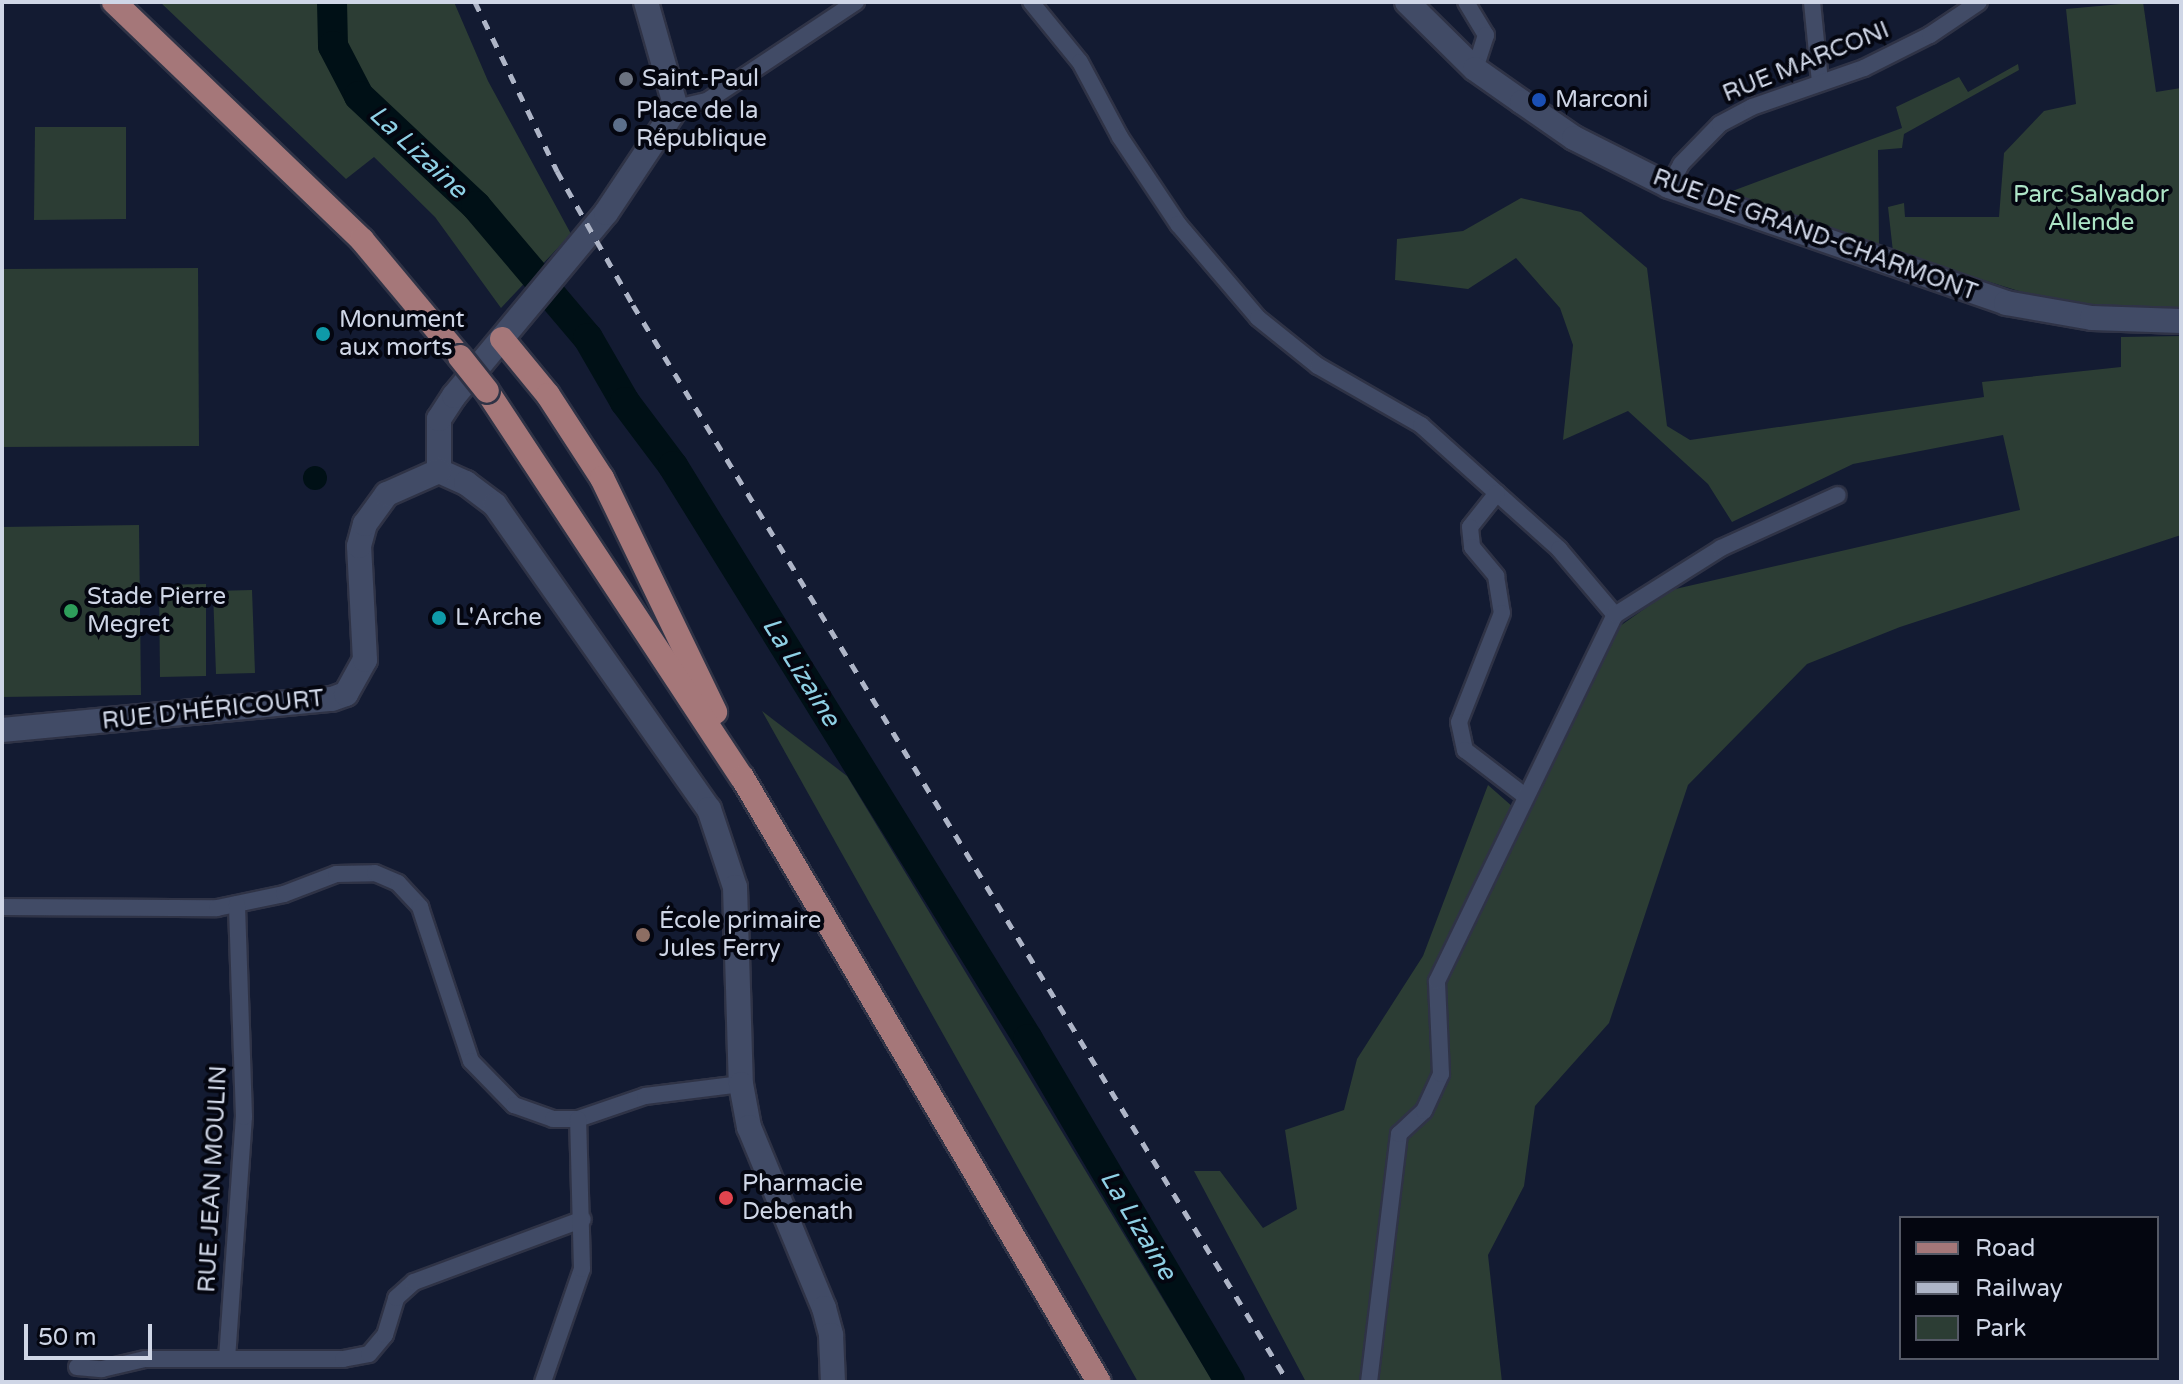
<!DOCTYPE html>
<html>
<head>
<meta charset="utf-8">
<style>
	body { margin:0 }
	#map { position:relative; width:2183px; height:1384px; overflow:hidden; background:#131b32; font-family:"Varela Round",sans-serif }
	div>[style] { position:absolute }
	.green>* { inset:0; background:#2c3d34 }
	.water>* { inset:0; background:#001016 }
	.round { border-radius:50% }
	.river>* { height:30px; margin:-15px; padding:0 15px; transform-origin:15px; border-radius:15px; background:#001016 }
	.roads { filter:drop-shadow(2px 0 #2f3346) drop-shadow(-2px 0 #2f3346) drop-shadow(0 2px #2f3346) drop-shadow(0 -2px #2f3346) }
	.street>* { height:16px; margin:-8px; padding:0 8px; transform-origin:8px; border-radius:8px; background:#414b66 }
	.secondary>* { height:24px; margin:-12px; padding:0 12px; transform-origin:12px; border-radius:12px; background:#414b66 }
	.primary>* { height:24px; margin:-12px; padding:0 12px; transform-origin:12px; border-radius:12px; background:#a57779 }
	.rail>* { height:5px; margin-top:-2.5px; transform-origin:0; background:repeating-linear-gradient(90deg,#aeb5c7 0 10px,transparent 0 20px) }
	.bridges { filter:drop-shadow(2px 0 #2f3346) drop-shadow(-2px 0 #2f3346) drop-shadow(0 2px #2f3346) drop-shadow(0 -2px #2f3346) }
	.primary-bridge>* { height:24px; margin:-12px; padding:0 12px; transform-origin:12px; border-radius:12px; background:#a57779 }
	.dots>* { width:22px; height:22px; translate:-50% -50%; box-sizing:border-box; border:4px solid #040610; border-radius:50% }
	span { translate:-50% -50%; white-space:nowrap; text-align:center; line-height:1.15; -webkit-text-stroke:8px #040610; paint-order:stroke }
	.street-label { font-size:24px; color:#cfd6e6 }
	.poi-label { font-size:24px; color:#cfd6e6 }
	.left { translate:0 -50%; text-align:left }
	.park-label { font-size:24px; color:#ade4c6 }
	.water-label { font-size:26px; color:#8fcfe4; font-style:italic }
	.frame { position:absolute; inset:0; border:4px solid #cfd6e6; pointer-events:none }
	.legend { position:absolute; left:1899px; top:1216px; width:260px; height:144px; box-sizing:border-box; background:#040610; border:2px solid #555966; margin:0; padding:10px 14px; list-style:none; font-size:24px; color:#cfd6e6 }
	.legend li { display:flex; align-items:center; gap:16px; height:40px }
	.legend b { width:40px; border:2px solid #555966 }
	.scale { position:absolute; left:24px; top:1324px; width:128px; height:36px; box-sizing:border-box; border:4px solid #cfd6e6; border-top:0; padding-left:10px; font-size:24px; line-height:28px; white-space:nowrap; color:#cfd6e6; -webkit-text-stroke:6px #040610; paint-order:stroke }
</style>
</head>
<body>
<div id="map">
	<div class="green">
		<div style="clip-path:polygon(160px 2px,454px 2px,488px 81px,571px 234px,501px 308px,435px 217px,374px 157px,346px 179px)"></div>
		<div style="clip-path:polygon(2143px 2px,2156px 92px,2181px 88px,2181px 308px,2103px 308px,2022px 292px,1893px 252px,1888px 207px,1904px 203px,1905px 217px,1999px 217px,2004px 153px,2044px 111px,2076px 104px,2066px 9px)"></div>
		<div style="clip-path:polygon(2018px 64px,2019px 70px,1904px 134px,1902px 148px,1878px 150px,1879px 245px,1727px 193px,1902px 128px,1896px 107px,1959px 77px,1968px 92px)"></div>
		<div style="clip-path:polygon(35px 127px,126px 127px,126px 219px,34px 220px)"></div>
		<div style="clip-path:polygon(1521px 198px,1581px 212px,1647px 268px,1667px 426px,1690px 440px,1984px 397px,1982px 382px,2121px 367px,2121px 337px,2181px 336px,2181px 535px,1900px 627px,1807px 664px,1688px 785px,1609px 1023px,1535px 1106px,1524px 1186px,1488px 1255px,1502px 1382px,1306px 1382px,1194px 1171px,1220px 1171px,1263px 1228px,1297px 1209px,1285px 1130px,1344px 1110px,1357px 1059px,1423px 956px,1488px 785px,1522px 815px,1613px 631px,1671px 590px,2020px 510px,2003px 435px,1853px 464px,1732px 522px,1708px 484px,1628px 411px,1563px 440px,1573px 345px,1560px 308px,1516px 258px,1468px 289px,1395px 280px,1397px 239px,1463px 231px)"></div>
		<div style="clip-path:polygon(198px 268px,199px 446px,2px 447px,2px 269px)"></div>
		<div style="clip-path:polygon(139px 525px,141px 695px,2px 697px,2px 527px)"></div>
		<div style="clip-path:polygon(206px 584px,206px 676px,160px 677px,159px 585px)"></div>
		<div style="clip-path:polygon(252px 590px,255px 673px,216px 674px,213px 591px)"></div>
		<div style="clip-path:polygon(762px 711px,847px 776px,1213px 1382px,1138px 1382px)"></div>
	</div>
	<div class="water">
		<div class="round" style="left:303px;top:466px;width:24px;height:24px"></div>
	</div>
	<div class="river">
		<div style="left:332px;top:2px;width:44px;rotate:88.7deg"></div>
		<div style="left:333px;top:46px;width:56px;rotate:62.5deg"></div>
		<div style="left:359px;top:96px;width:161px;rotate:43.2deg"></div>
		<div style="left:476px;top:206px;width:173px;rotate:49.7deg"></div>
		<div style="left:588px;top:338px;width:74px;rotate:60deg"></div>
		<div style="left:625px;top:402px;width:80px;rotate:53.1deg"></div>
		<div style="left:673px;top:466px;width:674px;rotate:58.22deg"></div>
		<div style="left:1028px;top:1039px;width:398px;rotate:59.5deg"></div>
	</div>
	<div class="roads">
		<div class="street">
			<div style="left:1031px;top:2px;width:77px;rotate:50.8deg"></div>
			<div style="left:1080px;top:62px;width:85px;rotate:61.9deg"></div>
			<div style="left:1120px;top:137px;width:105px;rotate:56.3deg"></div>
			<div style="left:1178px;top:224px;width:123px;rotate:49.6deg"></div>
			<div style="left:1258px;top:318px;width:77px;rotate:38.7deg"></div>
			<div style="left:1318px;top:366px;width:119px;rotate:29.8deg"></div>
			<div style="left:1421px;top:425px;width:186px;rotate:41.9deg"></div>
			<div style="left:1559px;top:549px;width:87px;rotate:49.7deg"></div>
			<div style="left:1466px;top:2px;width:39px;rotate:59deg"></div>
			<div style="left:1486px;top:35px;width:36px;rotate:108deg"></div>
			<div style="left:1812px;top:2px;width:80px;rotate:84.3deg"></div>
			<div style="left:676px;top:108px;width:32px;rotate:-13deg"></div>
			<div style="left:707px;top:101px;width:179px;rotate:-33.6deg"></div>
			<div style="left:1669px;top:186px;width:25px;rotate:-61deg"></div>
			<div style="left:1681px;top:164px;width:56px;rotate:-45.7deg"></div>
			<div style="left:1720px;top:124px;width:36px;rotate:-28deg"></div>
			<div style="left:1752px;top:107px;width:119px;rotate:-19.2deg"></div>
			<div style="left:1864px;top:68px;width:74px;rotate:-26.6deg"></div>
			<div style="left:1930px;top:35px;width:59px;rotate:-34deg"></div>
			<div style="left:1497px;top:493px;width:43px;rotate:128.5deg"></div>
			<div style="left:1470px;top:527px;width:20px;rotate:84deg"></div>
			<div style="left:1472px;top:547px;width:38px;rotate:50deg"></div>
			<div style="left:1496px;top:576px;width:37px;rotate:81deg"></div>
			<div style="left:1502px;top:613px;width:117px;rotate:111.5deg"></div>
			<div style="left:1459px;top:722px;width:29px;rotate:78deg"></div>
			<div style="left:1465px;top:750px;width:76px;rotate:37.5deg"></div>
			<div style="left:2px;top:907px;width:215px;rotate:0.3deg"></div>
			<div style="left:217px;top:908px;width:68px;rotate:-11.8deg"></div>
			<div style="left:284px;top:894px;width:56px;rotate:-21deg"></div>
			<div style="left:336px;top:874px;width:39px;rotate:-1deg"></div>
			<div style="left:375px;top:873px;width:25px;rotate:23deg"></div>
			<div style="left:398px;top:883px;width:33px;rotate:47deg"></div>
			<div style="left:420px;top:907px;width:162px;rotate:71.7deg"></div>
			<div style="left:471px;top:1061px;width:62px;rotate:45.7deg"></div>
			<div style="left:514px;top:1105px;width:41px;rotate:19.7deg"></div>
			<div style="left:553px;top:1119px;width:25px"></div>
			<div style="left:578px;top:1119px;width:71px;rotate:-18.9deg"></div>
			<div style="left:645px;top:1096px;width:97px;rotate:-7.1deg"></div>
			<div style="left:227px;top:1359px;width:243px;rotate:-86deg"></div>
			<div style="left:244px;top:1117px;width:213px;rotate:-91.9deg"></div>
			<div style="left:77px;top:1367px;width:25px;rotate:5deg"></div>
			<div style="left:102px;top:1369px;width:44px;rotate:-13.1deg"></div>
			<div style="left:145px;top:1359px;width:198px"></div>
			<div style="left:343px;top:1359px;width:26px;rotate:-11deg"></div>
			<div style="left:369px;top:1354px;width:25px;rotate:-50deg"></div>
			<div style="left:385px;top:1335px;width:39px;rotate:-73deg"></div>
			<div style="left:396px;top:1298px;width:24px;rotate:-42deg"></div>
			<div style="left:414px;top:1282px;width:180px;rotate:-20.4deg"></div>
			<div style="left:543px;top:1382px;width:120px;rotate:-71deg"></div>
			<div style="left:582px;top:1269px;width:150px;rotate:-91.5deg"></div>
			<div style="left:1369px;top:1382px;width:250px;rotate:-83.1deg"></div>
			<div style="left:1399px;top:1134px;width:34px;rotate:-43deg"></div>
			<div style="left:1424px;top:1111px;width:41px;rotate:-65.3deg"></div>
			<div style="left:1441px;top:1074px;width:93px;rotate:-92.5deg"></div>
			<div style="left:1437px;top:981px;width:407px;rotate:-64.1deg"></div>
			<div style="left:1615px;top:615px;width:125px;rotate:-32.3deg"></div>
			<div style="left:1721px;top:548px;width:128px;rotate:-24.4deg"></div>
		</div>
		<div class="secondary">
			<div style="left:1407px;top:2px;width:95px;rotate:44.6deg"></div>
			<div style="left:1475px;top:69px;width:57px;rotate:35.1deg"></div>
			<div style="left:1522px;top:102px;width:63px;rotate:34.7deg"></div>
			<div style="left:1574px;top:138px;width:106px;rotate:26.8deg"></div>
			<div style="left:1669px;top:186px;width:357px;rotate:19.1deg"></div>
			<div style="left:2006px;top:303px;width:87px;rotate:9.9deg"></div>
			<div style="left:2092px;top:318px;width:89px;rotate:1.9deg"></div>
			<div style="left:439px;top:471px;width:30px;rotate:24deg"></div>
			<div style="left:466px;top:483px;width:36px;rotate:37deg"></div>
			<div style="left:495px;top:505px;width:372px;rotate:54.9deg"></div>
			<div style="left:709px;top:809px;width:82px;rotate:71.6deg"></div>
			<div style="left:735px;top:887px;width:197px;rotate:88.3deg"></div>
			<div style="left:741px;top:1084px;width:44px;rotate:79.5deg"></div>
			<div style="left:749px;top:1127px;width:196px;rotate:67.5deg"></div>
			<div style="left:824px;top:1308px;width:28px;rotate:75deg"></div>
			<div style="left:831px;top:1335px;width:47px;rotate:87.6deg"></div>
			<div style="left:439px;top:471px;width:52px;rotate:-90deg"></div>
			<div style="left:439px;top:419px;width:27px;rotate:-57deg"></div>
			<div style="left:454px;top:396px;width:238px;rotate:-50.3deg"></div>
			<div style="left:606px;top:213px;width:126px;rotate:-56.3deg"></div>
			<div style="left:676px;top:108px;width:110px;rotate:-105.8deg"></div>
			<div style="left:2px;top:730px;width:331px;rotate:-5.4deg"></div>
			<div style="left:332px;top:699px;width:15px;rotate:-20deg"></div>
			<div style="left:346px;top:694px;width:39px;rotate:-61deg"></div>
			<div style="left:365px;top:660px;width:114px;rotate:-93deg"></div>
			<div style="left:359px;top:546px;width:23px;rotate:-75deg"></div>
			<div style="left:365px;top:524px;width:37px;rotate:-54deg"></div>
			<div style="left:387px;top:494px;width:57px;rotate:-23.9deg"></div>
		</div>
		<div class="primary">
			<div style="left:114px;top:2px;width:344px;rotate:43.8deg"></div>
			<div style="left:362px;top:240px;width:153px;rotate:50.1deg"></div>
			<div style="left:502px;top:339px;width:72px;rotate:50.6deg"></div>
			<div style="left:548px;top:395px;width:99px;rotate:57deg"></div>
			<div style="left:602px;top:478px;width:260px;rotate:64.2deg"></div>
			<div style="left:487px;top:391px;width:463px;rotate:56.6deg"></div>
			<div style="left:742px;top:777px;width:702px;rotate:59.46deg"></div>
		</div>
	</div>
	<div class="rail">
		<div style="left:475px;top:2px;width:188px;rotate:64.1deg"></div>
		<div style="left:557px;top:171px;width:154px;rotate:60.4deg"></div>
		<div style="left:633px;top:305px;width:1261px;rotate:58.69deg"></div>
	</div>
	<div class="bridges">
		<div class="primary-bridge">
			<div style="left:460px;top:357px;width:43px;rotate:51.5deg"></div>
		</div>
	</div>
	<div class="dots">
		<div style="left:626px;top:79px;background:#6b7280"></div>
		<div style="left:1539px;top:100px;background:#1a4fb4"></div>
		<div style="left:620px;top:125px;background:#5c6f8a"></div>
		<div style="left:323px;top:334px;background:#0f9aa8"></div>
		<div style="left:71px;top:611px;background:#2e9e5b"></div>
		<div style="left:439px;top:618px;background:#0f9aa8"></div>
		<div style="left:643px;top:935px;background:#8d6e63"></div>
		<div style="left:726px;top:1198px;background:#e0444e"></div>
	</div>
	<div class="street-label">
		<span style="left:1806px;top:62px;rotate:-22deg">RUE MARCONI</span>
		<span style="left:1815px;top:235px;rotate:20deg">RUE DE GRAND-CHARMONT</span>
		<span style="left:213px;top:710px;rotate:-6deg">RUE D'HÉRICOURT</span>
		<span style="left:213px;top:1179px;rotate:-87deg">RUE JEAN MOULIN</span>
	</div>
	<div class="poi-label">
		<span class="left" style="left:642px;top:79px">Saint-Paul</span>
		<span class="left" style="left:1555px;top:100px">Marconi</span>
		<span class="left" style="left:636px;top:125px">Place de la<br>République</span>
		<span class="left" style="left:339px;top:334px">Monument<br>aux morts</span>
		<span class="left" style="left:87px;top:611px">Stade Pierre<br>Megret</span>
		<span class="left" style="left:455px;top:618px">L'Arche</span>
		<span class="left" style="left:659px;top:935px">École primaire<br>Jules Ferry</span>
		<span class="left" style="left:742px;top:1198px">Pharmacie<br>Debenath</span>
	</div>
	<div class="park-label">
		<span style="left:2091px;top:209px">Parc Salvador<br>Allende</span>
	</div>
	<div class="water-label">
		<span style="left:418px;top:152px;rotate:43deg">La Lizaine</span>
		<span style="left:801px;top:672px;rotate:58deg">La Lizaine</span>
		<span style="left:1138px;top:1225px;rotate:59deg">La Lizaine</span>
	</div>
	<div class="frame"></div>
	<ul class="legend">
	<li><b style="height:10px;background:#a57779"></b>Road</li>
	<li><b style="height:10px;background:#aeb5c7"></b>Railway</li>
	<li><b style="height:22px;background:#2c3d34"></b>Park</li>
	</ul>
	<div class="scale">50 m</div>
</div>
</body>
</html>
